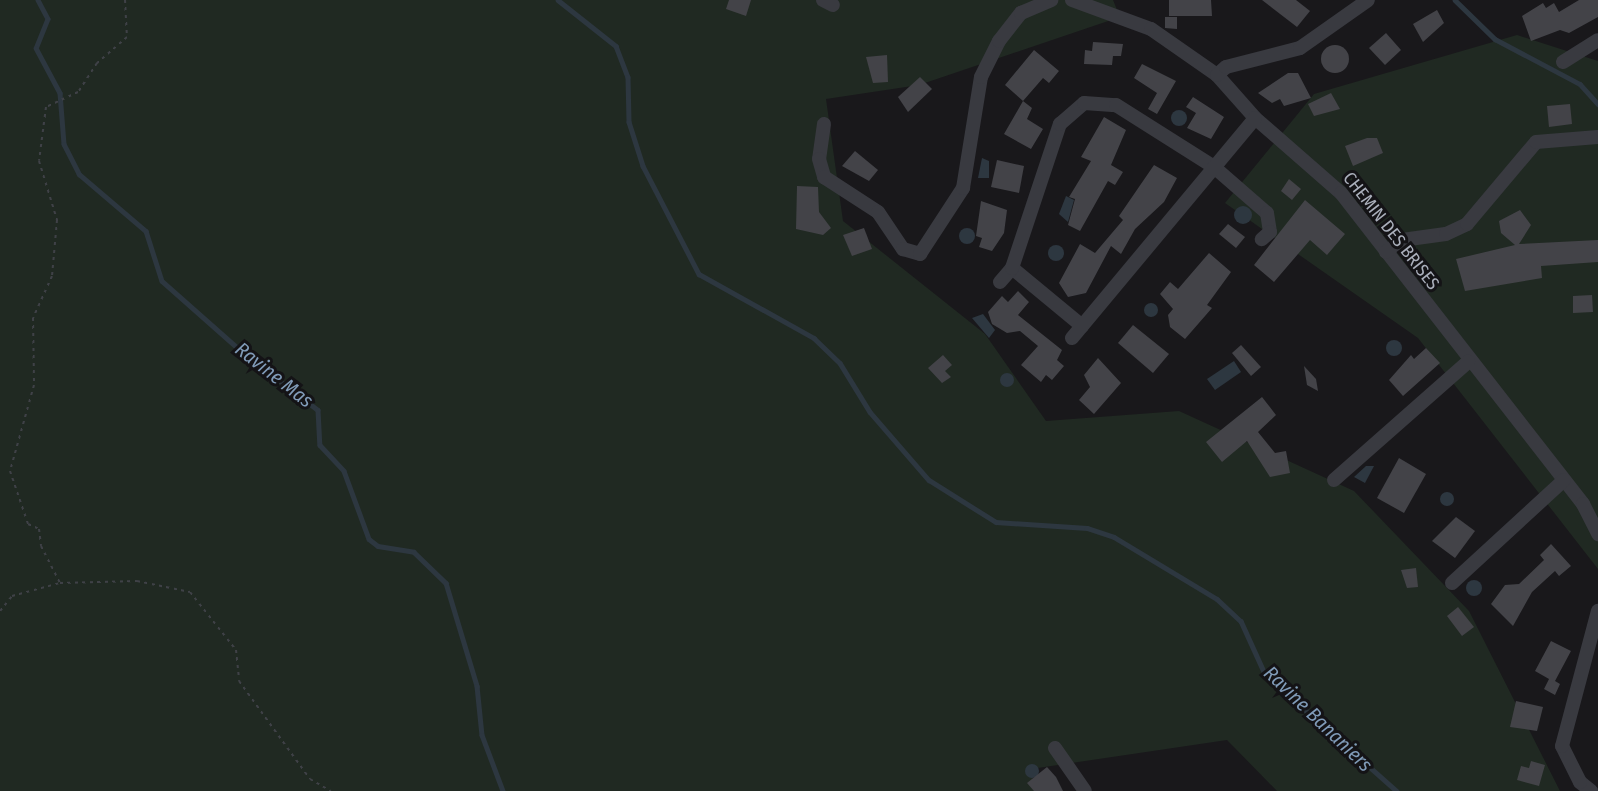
<!DOCTYPE html>
<html>
<head>
<meta charset="utf-8">
<style>
	body { margin:0 }
	#map { position:relative; width:1598px; height:791px; overflow:hidden; background:#19181b; font-family:"Fira Sans Condensed",sans-serif }
	div>[style] { position:absolute }
	.green>* { inset:0; background:#202922 }
	.water>* { inset:0; background:#2d3740 }
	.round { border-radius:50% }
	.stream>* { height:4.5px; margin:-2.25px; padding:0 2.25px; transform-origin:2.25px; border-radius:2.25px; background:#2d3740 }
	.building>* { inset:0; background:#434348 }
	.path>* { height:2px; margin-top:-1px; transform-origin:0; background:repeating-linear-gradient(90deg,#3f4147 0 3px,transparent 0 7.5px) }
	.minor>* { height:14px; margin:-7px; padding:0 7px; transform-origin:7px; border-radius:7px; background:#393a40 }
	span { translate:-50% -50%; white-space:nowrap; text-align:center; line-height:1.15; -webkit-text-stroke:6px #141316; paint-order:stroke }
	.street-label { font-size:18px; color:#aaafbb }
	.water-label { font-size:20px; color:#809bb8; font-style:italic }
</style>
</head>
<body>
<div id="map">
	<div class="green">
		<div style="clip-path:polygon(0 0,1113px 0,1120px 17px,919px 85px,826px 99px,843px 221px,985px 334px,1046px 421px,1179px 411px,1354px 491px,1469px 611px,1560px 791px,1277px 791px,1227px 740px,1031px 769px,1035px 791px,0 791px)"></div>
		<div style="clip-path:polygon(1517px 35px,1598px 61px,1598px 569px,1418px 338px,1225px 203px,1314px 94px)"></div>
	</div>
	<div class="water">
		<div class="round" style="left:1171px;top:110px;width:16px;height:16px"></div>
		<div style="clip-path:polygon(982px 158px,989px 161px,989px 178px,978px 178px)"></div>
		<div style="clip-path:polygon(1066px 196px,1074px 200px,1068px 222px,1059px 214px)"></div>
		<div class="round" style="left:1234px;top:206px;width:18px;height:18px"></div>
		<div class="round" style="left:959px;top:228px;width:16px;height:16px"></div>
		<div class="round" style="left:1048px;top:245px;width:16px;height:16px"></div>
		<div class="round" style="left:1144px;top:303px;width:14px;height:14px"></div>
		<div style="clip-path:polygon(983px 314px,995px 330px,989px 338px,972px 318px)"></div>
		<div class="round" style="left:1386px;top:340px;width:16px;height:16px"></div>
		<div style="clip-path:polygon(1234px 361px,1241px 372px,1215px 390px,1207px 379px)"></div>
		<div class="round" style="left:1000px;top:373px;width:14px;height:14px"></div>
		<div style="clip-path:polygon(1366px 466px,1374px 466px,1365px 483px,1354px 477px)"></div>
		<div class="round" style="left:1440px;top:492px;width:14px;height:14px"></div>
		<div class="round" style="left:1466px;top:580px;width:16px;height:16px"></div>
		<div class="round" style="left:1025px;top:764px;width:14px;height:14px"></div>
	</div>
	<div class="stream">
		<div style="left:38px;top:0;width:21px;rotate:62deg"></div>
		<div style="left:48px;top:19px;width:31px;rotate:112deg"></div>
		<div style="left:36px;top:48px;width:51px;rotate:61.9deg"></div>
		<div style="left:60px;top:93px;width:51px;rotate:85.5deg"></div>
		<div style="left:64px;top:144px;width:34px;rotate:63deg"></div>
		<div style="left:79px;top:174px;width:88px;rotate:40.4deg"></div>
		<div style="left:146px;top:231px;width:52px;rotate:72.3deg"></div>
		<div style="left:162px;top:281px;width:104px;rotate:41.5deg"></div>
		<div style="left:240px;top:350px;width:98px;rotate:37.6deg"></div>
		<div style="left:318px;top:410px;width:35px;rotate:87deg"></div>
		<div style="left:320px;top:445px;width:35px;rotate:47deg"></div>
		<div style="left:344px;top:471px;width:72px;rotate:69.8deg"></div>
		<div style="left:369px;top:539px;width:11px;rotate:38deg"></div>
		<div style="left:378px;top:546px;width:36px;rotate:9deg"></div>
		<div style="left:414px;top:552px;width:45px;rotate:44.1deg"></div>
		<div style="left:446px;top:583px;width:108px;rotate:73.2deg"></div>
		<div style="left:477px;top:686px;width:49px;rotate:84.2deg"></div>
		<div style="left:482px;top:735px;width:60px;rotate:69.4deg"></div>
		<div style="left:558px;top:0;width:74px;rotate:38.4deg"></div>
		<div style="left:616px;top:46px;width:33px;rotate:69deg"></div>
		<div style="left:628px;top:77px;width:45px;rotate:88.7deg"></div>
		<div style="left:629px;top:122px;width:46px;rotate:72.3deg"></div>
		<div style="left:643px;top:166px;width:122px;rotate:62.6deg"></div>
		<div style="left:699px;top:274px;width:132px;rotate:29.1deg"></div>
		<div style="left:814px;top:338px;width:36px;rotate:44deg"></div>
		<div style="left:840px;top:363px;width:57px;rotate:58.5deg"></div>
		<div style="left:870px;top:412px;width:90px;rotate:49.1deg"></div>
		<div style="left:929px;top:480px;width:79px;rotate:32.1deg"></div>
		<div style="left:996px;top:522px;width:91px;rotate:3.8deg"></div>
		<div style="left:1087px;top:528px;width:28px;rotate:18deg"></div>
		<div style="left:1114px;top:537px;width:120px;rotate:31deg"></div>
		<div style="left:1217px;top:599px;width:33px;rotate:43deg"></div>
		<div style="left:1241px;top:621px;width:58px;rotate:65.6deg"></div>
		<div style="left:1265px;top:674px;width:176px;rotate:41.6deg"></div>
		<div style="left:1455px;top:0;width:56px;rotate:44.3deg"></div>
		<div style="left:1495px;top:39px;width:96px;rotate:27.9deg"></div>
		<div style="left:1580px;top:84px;width:27px;rotate:48deg"></div>
	</div>
	<div class="building">
		<div style="clip-path:polygon(729px 0,751px 0,746px 16px,726px 9px)"></div>
		<div style="clip-path:polygon(1169px 0,1211px 0,1212px 16px,1169px 16px)"></div>
		<div style="clip-path:polygon(1262px 0,1296px 0,1310px 11px,1297px 27px)"></div>
		<div style="clip-path:polygon(1579px 0,1598px 0,1598px 17px,1569px 33px,1560px 30px,1531px 41px,1522px 16px,1543px 3px,1546px 8px,1554px 3px,1559px 12px)"></div>
		<div style="clip-path:polygon(1437px 10px,1444px 23px,1423px 42px,1413px 24px)"></div>
		<div style="clip-path:polygon(1165px 17px,1177px 17px,1177px 29px,1165px 28px)"></div>
		<div style="clip-path:polygon(1386px 33px,1401px 50px,1385px 65px,1369px 48px)"></div>
		<div style="clip-path:polygon(1093px 42px,1123px 44px,1121px 56px,1113px 56px,1112px 65px,1084px 64px,1085px 50px,1092px 51px)"></div>
		<div class="round" style="left:1321px;top:45px;width:28px;height:28px"></div>
		<div style="clip-path:polygon(1034px 50px,1059px 71px,1049px 83px,1043px 78px,1023px 101px,1005px 85px)"></div>
		<div style="clip-path:polygon(887px 55px,888px 82px,873px 83px,866px 57px)"></div>
		<div style="clip-path:polygon(1142px 64px,1176px 81px,1157px 114px,1148px 109px,1157px 93px,1134px 78px)"></div>
		<div style="clip-path:polygon(1288px 73px,1298px 73px,1311px 98px,1284px 106px,1280px 99px,1272px 103px,1258px 93px)"></div>
		<div style="clip-path:polygon(920px 77px,932px 89px,908px 112px,898px 97px)"></div>
		<div style="clip-path:polygon(1331px 93px,1340px 109px,1314px 116px,1308px 104px)"></div>
		<div style="clip-path:polygon(1193px 97px,1224px 117px,1211px 139px,1187px 128px,1196px 113px,1186px 107px)"></div>
		<div style="clip-path:polygon(1023px 101px,1032px 108px,1027px 119px,1043px 129px,1031px 149px,1004px 134px)"></div>
		<div style="clip-path:polygon(1570px 104px,1572px 124px,1549px 127px,1547px 106px)"></div>
		<div style="clip-path:polygon(1104px 117px,1126px 130px,1111px 165px,1123px 172px,1115px 185px,1108px 181px,1080px 231px,1068px 225px,1075px 199px,1069px 197px,1091px 161px,1081px 157px)"></div>
		<div style="clip-path:polygon(1367px 138px,1377px 138px,1383px 153px,1353px 166px,1345px 146px)"></div>
		<div style="clip-path:polygon(855px 151px,878px 170px,869px 181px,842px 166px)"></div>
		<div style="clip-path:polygon(997px 160px,1024px 166px,1019px 193px,991px 187px)"></div>
		<div style="clip-path:polygon(1154px 165px,1177px 178px,1164px 202px,1135px 229px,1121px 254px,1111px 246px,1086px 293px,1068px 297px,1059px 283px,1080px 244px,1095px 253px,1123px 220px,1119px 216px)"></div>
		<div style="clip-path:polygon(1289px 179px,1301px 189px,1292px 200px,1281px 191px)"></div>
		<div style="clip-path:polygon(797px 186px,818px 187px,819px 212px,831px 228px,823px 235px,796px 229px)"></div>
		<div style="clip-path:polygon(1305px 200px,1345px 234px,1327px 255px,1310px 240px,1274px 282px,1254px 265px)"></div>
		<div style="clip-path:polygon(981px 201px,1007px 210px,1004px 233px,992px 251px,979px 247px,982px 238px,976px 236px)"></div>
		<div style="clip-path:polygon(1520px 210px,1531px 225px,1519px 244px,1598px 240px,1598px 262px,1541px 266px,1542px 278px,1465px 291px,1456px 259px,1515px 245px,1501px 233px,1499px 221px)"></div>
		<div style="clip-path:polygon(1228px 224px,1245px 237px,1236px 248px,1219px 234px)"></div>
		<div style="clip-path:polygon(864px 228px,872px 249px,852px 256px,843px 235px)"></div>
		<div style="clip-path:polygon(1209px 253px,1231px 272px,1207px 305px,1212px 308px,1185px 339px,1170px 327px,1168px 315px,1173px 309px,1160px 294px,1170px 282px,1178px 289px)"></div>
		<div style="clip-path:polygon(1018px 291px,1029px 302px,1018px 315px,1062px 350px,1057px 360px,1064px 366px,1052px 380px,1046px 375px,1041px 382px,1021px 365px,1038px 346px,1020px 331px,1007px 333px,992px 324px,988px 312px,1002px 296px,1008px 302px)"></div>
		<div style="clip-path:polygon(1592px 295px,1593px 312px,1573px 313px,1573px 296px)"></div>
		<div style="clip-path:polygon(1133px 325px,1169px 354px,1153px 373px,1118px 343px)"></div>
		<div style="clip-path:polygon(1241px 345px,1261px 367px,1251px 376px,1232px 353px)"></div>
		<div style="clip-path:polygon(1426px 348px,1440px 363px,1403px 396px,1389px 380px,1411px 355px,1414px 359px)"></div>
		<div style="clip-path:polygon(943px 355px,952px 365px,945px 371px,951px 377px,942px 383px,928px 368px)"></div>
		<div style="clip-path:polygon(1098px 358px,1121px 383px,1094px 414px,1079px 400px,1090px 387px,1084px 375px)"></div>
		<div style="clip-path:polygon(1304px 366px,1316px 379px,1318px 391px,1307px 385px)"></div>
		<div style="clip-path:polygon(1262px 397px,1276px 415px,1258px 432px,1275px 453px,1286px 451px,1290px 473px,1270px 477px,1247px 441px,1222px 462px,1206px 442px)"></div>
		<div style="clip-path:polygon(1399px 458px,1426px 474px,1404px 513px,1377px 498px)"></div>
		<div style="clip-path:polygon(1456px 517px,1475px 531px,1455px 558px,1432px 541px)"></div>
		<div style="clip-path:polygon(1551px 544px,1571px 566px,1559px 576px,1555px 571px,1532px 592px,1513px 626px,1491px 604px,1505px 585px,1519px 584px,1544px 560px,1540px 555px)"></div>
		<div style="clip-path:polygon(1416px 568px,1418px 587px,1407px 588px,1401px 570px)"></div>
		<div style="clip-path:polygon(1458px 607px,1474px 627px,1462px 636px,1447px 616px)"></div>
		<div style="clip-path:polygon(1551px 641px,1571px 651px,1555px 681px,1560px 684px,1555px 695px,1544px 689px,1549px 679px,1535px 671px)"></div>
		<div style="clip-path:polygon(1516px 701px,1543px 707px,1537px 731px,1510px 727px)"></div>
		<div style="clip-path:polygon(1531px 761px,1545px 765px,1539px 786px,1517px 780px,1521px 766px,1529px 768px)"></div>
		<div style="clip-path:polygon(1047px 767px,1056px 777px,1063px 791px,1034px 791px,1027px 783px)"></div>
	</div>
	<div class="path">
		<div style="left:125px;top:0;width:37px;rotate:87deg"></div>
		<div style="left:127px;top:37px;width:40px;rotate:139deg"></div>
		<div style="left:97px;top:63px;width:35px;rotate:123deg"></div>
		<div style="left:78px;top:92px;width:35px;rotate:155deg"></div>
		<div style="left:46px;top:107px;width:54px;rotate:97.4deg"></div>
		<div style="left:39px;top:161px;width:62px;rotate:73deg"></div>
		<div style="left:57px;top:220px;width:56px;rotate:95.1deg"></div>
		<div style="left:52px;top:276px;width:46px;rotate:114.3deg"></div>
		<div style="left:33px;top:318px;width:67px;rotate:89.1deg"></div>
		<div style="left:34px;top:385px;width:89px;rotate:105.6deg"></div>
		<div style="left:10px;top:471px;width:56px;rotate:71.2deg"></div>
		<div style="left:28px;top:524px;width:12px;rotate:24deg"></div>
		<div style="left:39px;top:529px;width:17px;rotate:83deg"></div>
		<div style="left:41px;top:546px;width:42px;rotate:62.8deg"></div>
		<div style="left:60px;top:583px;width:77px;rotate:-1.5deg"></div>
		<div style="left:137px;top:581px;width:54px;rotate:11.7deg"></div>
		<div style="left:190px;top:592px;width:74px;rotate:51.6deg"></div>
		<div style="left:236px;top:650px;width:31px;rotate:84deg"></div>
		<div style="left:239px;top:681px;width:121px;rotate:54.1deg"></div>
		<div style="left:310px;top:779px;width:24px;rotate:30deg"></div>
		<div style="left:0;top:611px;width:19px;rotate:-51deg"></div>
		<div style="left:12px;top:596px;width:50px;rotate:-15.2deg"></div>
	</div>
	<div class="minor">
		<div style="left:823px;top:0;width:11px;rotate:27deg"></div>
		<div style="left:1072px;top:0;width:84px;rotate:20.2deg"></div>
		<div style="left:1151px;top:29px;width:80px;rotate:34.9deg"></div>
		<div style="left:1217px;top:75px;width:57px;rotate:48.5deg"></div>
		<div style="left:1255px;top:118px;width:114px;rotate:41.1deg"></div>
		<div style="left:1341px;top:193px;width:394px;rotate:52.1deg"></div>
		<div style="left:1583px;top:504px;width:34px;rotate:63deg"></div>
		<div style="left:1563px;top:62px;width:41px;rotate:-32.2deg"></div>
		<div style="left:1217px;top:75px;width:12px;rotate:-42deg"></div>
		<div style="left:1226px;top:67px;width:76px;rotate:-14.4deg"></div>
		<div style="left:1300px;top:48px;width:83px;rotate:-35.2deg"></div>
		<div style="left:824px;top:124px;width:35px;rotate:98deg"></div>
		<div style="left:819px;top:159px;width:19px;rotate:74deg"></div>
		<div style="left:824px;top:177px;width:64px;rotate:32.9deg"></div>
		<div style="left:878px;top:212px;width:45px;rotate:56deg"></div>
		<div style="left:903px;top:249px;width:18px;rotate:16deg"></div>
		<div style="left:920px;top:254px;width:79px;rotate:-56.9deg"></div>
		<div style="left:963px;top:188px;width:112px;rotate:-80.8deg"></div>
		<div style="left:981px;top:77px;width:40px;rotate:-63.4deg"></div>
		<div style="left:999px;top:41px;width:36px;rotate:-52deg"></div>
		<div style="left:1021px;top:13px;width:33px;rotate:-23deg"></div>
		<div style="left:1386px;top:252px;width:20px;rotate:-37deg"></div>
		<div style="left:1402px;top:240px;width:44px;rotate:-7.8deg"></div>
		<div style="left:1446px;top:234px;width:23px;rotate:-25deg"></div>
		<div style="left:1467px;top:224px;width:107px;rotate:-49.9deg"></div>
		<div style="left:1536px;top:142px;width:62px;rotate:-4.6deg"></div>
		<div style="left:1012px;top:268px;width:91px;rotate:39.6deg"></div>
		<div style="left:1000px;top:282px;width:18px;rotate:-49deg"></div>
		<div style="left:1012px;top:268px;width:152px;rotate:-71.6deg"></div>
		<div style="left:1060px;top:124px;width:32px;rotate:-41deg"></div>
		<div style="left:1084px;top:103px;width:32px;rotate:4deg"></div>
		<div style="left:1116px;top:105px;width:116px;rotate:32.3deg"></div>
		<div style="left:1214px;top:167px;width:70px;rotate:41deg"></div>
		<div style="left:1267px;top:213px;width:19px;rotate:81deg"></div>
		<div style="left:1270px;top:232px;width:11px;rotate:139deg"></div>
		<div style="left:1072px;top:338px;width:286px;rotate:-50.2deg"></div>
		<div style="left:1334px;top:480px;width:179px;rotate:-41.4deg"></div>
		<div style="left:1452px;top:583px;width:152px;rotate:-42.6deg"></div>
		<div style="left:1055px;top:748px;width:52px;rotate:55.1deg"></div>
		<div style="left:1591px;top:791px;width:14px;rotate:-141deg"></div>
		<div style="left:1580px;top:782px;width:40px;rotate:-116.6deg"></div>
		<div style="left:1562px;top:746px;width:140px;rotate:-75.1deg"></div>
	</div>
	<div class="street-label">
		<span style="left:1391px;top:231px;rotate:52deg">CHEMIN DES BRISES</span>
	</div>
	<div class="water-label">
		<span style="left:274px;top:375px;rotate:38deg">Ravine Mas</span>
		<span style="left:1318px;top:719px;rotate:44deg">Ravine Bananiers</span>
	</div>
</div>
</body>
</html>
